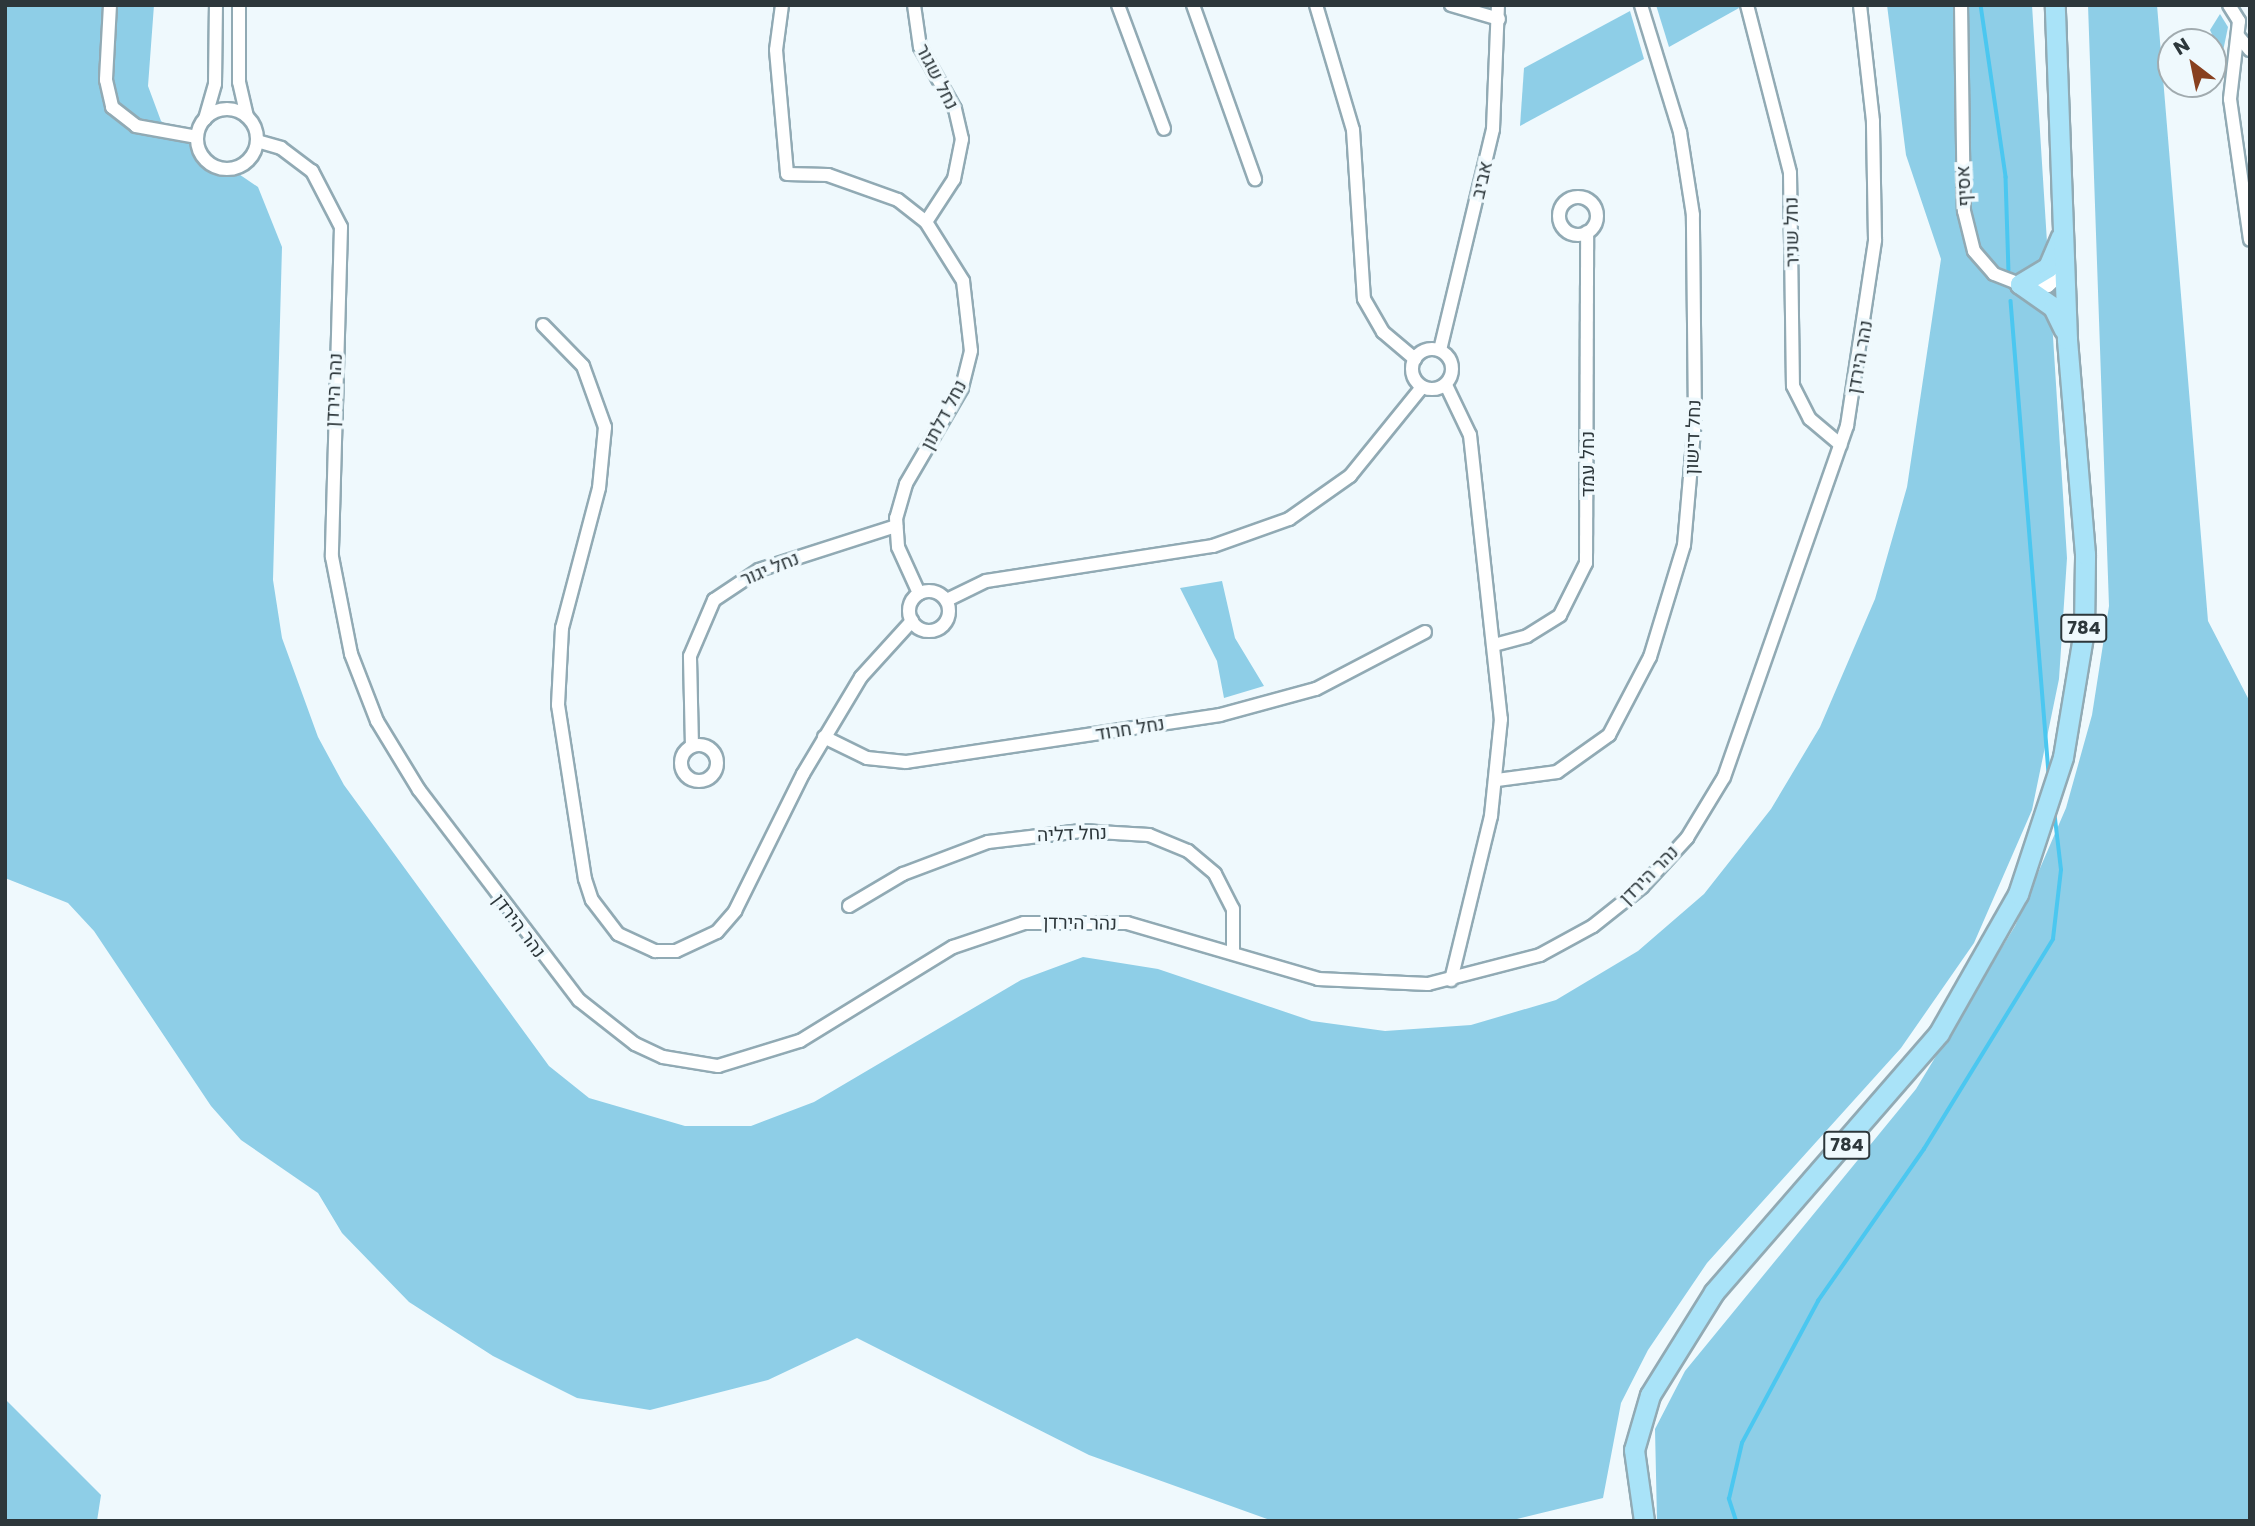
<!DOCTYPE html>
<html>
<head>
<meta charset="utf-8">
<style>
	body { margin:0 }
	#map { position:relative; width:2255px; height:1526px; overflow:hidden; background:#eff9fd; font-family:Poppins,Heebo,sans-serif }
	div>[style] { position:absolute }
	.green>* { inset:0; background:#8ecee7 }
	.stream>* { height:3.5px; margin:-1.75px; padding:0 1.75px; transform-origin:1.75px; border-radius:1.75px; background:#4bc7f0 }
	.roads { filter:drop-shadow(2px 0 #91aab4) drop-shadow(-2px 0 #91aab4) drop-shadow(0 2px #91aab4) drop-shadow(0 -2px #91aab4) }
	.minor>* { height:12px; margin:-6px; padding:0 6px; transform-origin:6px; border-radius:6px; background:#fff }
	.minor>.ring { margin:-6px; padding:0; box-sizing:content-box; background:none; border:12px solid #fff; border-radius:50% }
	.primary>* { height:19px; margin:-9.5px; padding:0 9.5px; transform-origin:9.5px; border-radius:9.5px; background:#a9e3f8 }
	span { translate:-50% -50%; white-space:nowrap; text-align:center; line-height:1.15; -webkit-text-stroke:7px #eff9fd; paint-order:stroke }
	.shield-label span { padding:2px 5px; background:#eff9fd; border:2px solid; border-radius:5px; -webkit-text-stroke-width:0 }
	.shield-label { font-size:18px; color:#2d373b; font-weight:700 }
	.street-label { font-size:19px; color:#2d373b }
	.frame { position:absolute; inset:0; border:7px solid #2d373b; pointer-events:none }
	.north { position:absolute; left:2157px; top:28px; width:70px; height:70px; box-sizing:border-box; background:#eff9fd; border:2px solid #a1abaf; border-radius:50%; rotate:328deg; font-size:19px; font-weight:700; line-height:28px; text-align:center; color:#2d373b }
	.north::after { content:''; display:block; margin:auto; width:24px; height:32px; background:#88401f; clip-path:polygon(50% 0,100% 100%,50% 72%,0 100%) }
</style>
</head>
<body>
<div id="map">
	<div class="green">
		<div style="clip-path:polygon(5px 5px,154px 5px,148px 86px,161px 121px,258px 187px,282px 247px,273px 580px,282px 638px,318px 737px,344px 785px,549px 1066px,589px 1098px,685px 1126px,751px 1126px,814px 1102px,1021px 980px,1083px 957px,1158px 969px,1312px 1021px,1385px 1031px,1471px 1025px,1556px 1000px,1638px 951px,1704px 894px,1771px 809px,1820px 727px,1875px 599px,1907px 487px,1941px 259px,1906px 155px,1887px 5px,2032px 5px,2067px 558px,2059px 679px,2032px 810px,1974px 943px,1901px 1048px,1707px 1263px,1648px 1350px,1621px 1403px,1603px 1498px,1509px 1521px,1273px 1521px,1089px 1455px,857px 1338px,768px 1380px,650px 1410px,577px 1398px,493px 1356px,409px 1302px,342px 1233px,318px 1193px,241px 1140px,211px 1106px,94px 931px,68px 903px,5px 878px)"></div>
		<div style="clip-path:polygon(1656px 5px,1738px 5px,1739px 8px,1669px 47px)"></div>
		<div style="clip-path:polygon(2088px 5px,2157px 5px,2208px 621px,2250px 702px,2250px 1521px,1657px 1521px,1655px 1429px,1685px 1371px,1916px 1089px,2015px 926px,2066px 808px,2092px 715px,2109px 606px)"></div>
		<div style="clip-path:polygon(1630px 11px,1644px 59px,1520px 126px,1524px 68px)"></div>
		<div style="clip-path:polygon(2220px 14px,2228px 27px,2222px 56px,2210px 30px)"></div>
		<div style="clip-path:polygon(1222px 581px,1235px 638px,1264px 686px,1224px 698px,1217px 661px,1180px 588px)"></div>
		<div style="clip-path:polygon(5px 1399px,101px 1495px,97px 1521px,5px 1521px)"></div>
	</div>
	<div class="stream">
		<div style="left:1981px;top:5px;width:174px;rotate:81.7deg"></div>
		<div style="left:2006px;top:177px;width:93px;rotate:88.2deg"></div>
		<div style="left:2011px;top:301px;width:471px;rotate:85.4deg"></div>
		<div style="left:1736px;top:1521px;width:23px;rotate:-108deg"></div>
		<div style="left:1729px;top:1499px;width:57px;rotate:-76.9deg"></div>
		<div style="left:1742px;top:1443px;width:161px;rotate:-61.8deg"></div>
		<div style="left:1818px;top:1301px;width:185px;rotate:-55.1deg"></div>
		<div style="left:1924px;top:1149px;width:246px;rotate:-58.4deg"></div>
		<div style="left:2053px;top:939px;width:69px;rotate:-83.4deg"></div>
		<div style="left:2061px;top:870px;width:60px;rotate:-96.7deg"></div>
	</div>
	<div class="roads">
		<div class="minor">
			<div style="left:110px;top:5px;width:75px;rotate:93.1deg"></div>
			<div style="left:106px;top:80px;width:28px;rotate:77deg"></div>
			<div style="left:112px;top:107px;width:31px;rotate:38deg"></div>
			<div style="left:136px;top:126px;width:62px;rotate:10.2deg"></div>
			<div style="left:239px;top:5px;width:77px;rotate:90deg"></div>
			<div style="left:239px;top:82px;width:35px;rotate:77deg"></div>
			<div style="left:782px;top:5px;width:45px;rotate:97.6deg"></div>
			<div style="left:776px;top:50px;width:124px;rotate:84.9deg"></div>
			<div style="left:787px;top:174px;width:41px;rotate:1.4deg"></div>
			<div style="left:828px;top:175px;width:74px;rotate:19.7deg"></div>
			<div style="left:898px;top:200px;width:36px;rotate:38deg"></div>
			<div style="left:926px;top:222px;width:70px;rotate:57.9deg"></div>
			<div style="left:963px;top:281px;width:70px;rotate:83.5deg"></div>
			<div style="left:971px;top:351px;width:38px;rotate:104deg"></div>
			<div style="left:962px;top:388px;width:111px;rotate:120.3deg"></div>
			<div style="left:906px;top:484px;width:35px;rotate:106deg"></div>
			<div style="left:896px;top:518px;width:29px;rotate:86deg"></div>
			<div style="left:898px;top:547px;width:51px;rotate:65.5deg"></div>
			<div style="left:914px;top:5px;width:42px;rotate:81.9deg"></div>
			<div style="left:920px;top:47px;width:71px;rotate:60.6deg"></div>
			<div style="left:955px;top:109px;width:31px;rotate:77deg"></div>
			<div style="left:962px;top:139px;width:41px;rotate:101.3deg"></div>
			<div style="left:954px;top:179px;width:51px;rotate:123.1deg"></div>
			<div style="left:1118px;top:5px;width:132px;rotate:69.6deg"></div>
			<div style="left:1193px;top:5px;width:185px;rotate:70.4deg"></div>
			<div style="left:1316px;top:5px;width:130px;rotate:73.5deg"></div>
			<div style="left:1353px;top:130px;width:169px;rotate:86.3deg"></div>
			<div style="left:1364px;top:299px;width:38px;rotate:60deg"></div>
			<div style="left:1383px;top:332px;width:42px;rotate:40.2deg"></div>
			<div style="left:1451px;top:5px;width:50px;rotate:16.3deg"></div>
			<div style="left:1747px;top:5px;width:173px;rotate:75.6deg"></div>
			<div style="left:1790px;top:173px;width:213px;rotate:89.2deg"></div>
			<div style="left:1793px;top:386px;width:37px;rotate:63deg"></div>
			<div style="left:1810px;top:419px;width:40px;rotate:40deg"></div>
			<div style="left:1961px;top:5px;width:206px;rotate:89.2deg"></div>
			<div style="left:1964px;top:211px;width:41px;rotate:76deg"></div>
			<div style="left:1974px;top:251px;width:30px;rotate:49deg"></div>
			<div style="left:1994px;top:274px;width:28px;rotate:21deg"></div>
			<div style="left:2020px;top:284px;width:28px;rotate:4deg"></div>
			<div style="left:2048px;top:286px;width:22px;rotate:-43deg"></div>
			<div style="left:2229px;top:5px;width:19px;rotate:58deg"></div>
			<div style="left:2239px;top:21px;width:79px;rotate:96.6deg"></div>
			<div style="left:2230px;top:99px;width:142px;rotate:81.9deg"></div>
			<div style="left:2239px;top:37px;width:17px;rotate:50deg"></div>
			<div class="ring" style="left:197px;top:109px;width:48px;height:48px"></div>
			<div style="left:205px;top:119px;width:36px;rotate:-74deg"></div>
			<div style="left:215px;top:84px;width:79px;rotate:-89.3deg"></div>
			<div style="left:257px;top:141px;width:25px;rotate:16deg"></div>
			<div style="left:281px;top:148px;width:39px;rotate:37deg"></div>
			<div style="left:312px;top:171px;width:63px;rotate:62.6deg"></div>
			<div style="left:341px;top:227px;width:330px;rotate:91.6deg"></div>
			<div style="left:332px;top:557px;width:99px;rotate:78.9deg"></div>
			<div style="left:351px;top:654px;width:72px;rotate:68.8deg"></div>
			<div style="left:377px;top:721px;width:81px;rotate:58.7deg"></div>
			<div style="left:419px;top:790px;width:264px;rotate:52.7deg"></div>
			<div style="left:579px;top:1000px;width:71px;rotate:38.2deg"></div>
			<div style="left:635px;top:1044px;width:31px;rotate:25deg"></div>
			<div style="left:663px;top:1057px;width:56px;rotate:9.3deg"></div>
			<div style="left:718px;top:1066px;width:86px;rotate:-17deg"></div>
			<div style="left:800px;top:1041px;width:180px;rotate:-31.6deg"></div>
			<div style="left:953px;top:947px;width:75px;rotate:-18.7deg"></div>
			<div style="left:1024px;top:923px;width:103px"></div>
			<div style="left:1127px;top:923px;width:199px;rotate:16.3deg"></div>
			<div style="left:1318px;top:979px;width:110px;rotate:2.6deg"></div>
			<div style="left:1428px;top:984px;width:116px;rotate:-14.5deg"></div>
			<div style="left:1540px;top:955px;width:60px;rotate:-28.7deg"></div>
			<div style="left:1593px;top:926px;width:63px;rotate:-38.5deg"></div>
			<div style="left:1642px;top:887px;width:67px;rotate:-47.4deg"></div>
			<div style="left:1687px;top:838px;width:71px;rotate:-58.8deg"></div>
			<div style="left:1724px;top:777px;width:372px;rotate:-70.7deg"></div>
			<div style="left:1847px;top:426px;width:188px;rotate:-81.4deg"></div>
			<div style="left:1875px;top:240px;width:119px;rotate:-91deg"></div>
			<div style="left:1873px;top:121px;width:117px;rotate:-96.4deg"></div>
			<div class="ring" style="left:1559px;top:197px;width:26px;height:26px"></div>
			<div style="left:543px;top:325px;width:57px;rotate:45.7deg"></div>
			<div style="left:583px;top:366px;width:65px;rotate:70.2deg"></div>
			<div style="left:605px;top:427px;width:61px;rotate:95.6deg"></div>
			<div style="left:599px;top:488px;width:145px;rotate:104.8deg"></div>
			<div style="left:562px;top:628px;width:77px;rotate:93deg"></div>
			<div style="left:558px;top:705px;width:176px;rotate:81.2deg"></div>
			<div style="left:585px;top:879px;width:22px;rotate:72deg"></div>
			<div style="left:592px;top:900px;width:43px;rotate:52.6deg"></div>
			<div style="left:618px;top:934px;width:41px;rotate:24.7deg"></div>
			<div style="left:655px;top:951px;width:21px"></div>
			<div style="left:676px;top:951px;width:45px;rotate:-24.9deg"></div>
			<div style="left:717px;top:932px;width:28px;rotate:-49deg"></div>
			<div style="left:735px;top:911px;width:153px;rotate:-63.6deg"></div>
			<div style="left:803px;top:774px;width:113px;rotate:-59.1deg"></div>
			<div style="left:861px;top:677px;width:76px;rotate:-47.7deg"></div>
			<div class="ring" style="left:1412px;top:349px;width:28px;height:28px"></div>
			<div style="left:1440px;top:350px;width:227px;rotate:-76.5deg"></div>
			<div style="left:1493px;top:129px;width:124px;rotate:-87.7deg"></div>
			<div style="left:1446px;top:385px;width:55px;rotate:64.4deg"></div>
			<div style="left:1470px;top:435px;width:286px;rotate:83.8deg"></div>
			<div style="left:1501px;top:719px;width:98px;rotate:95.9deg"></div>
			<div style="left:1491px;top:816px;width:169px;rotate:103.7deg"></div>
			<div class="ring" style="left:909px;top:591px;width:28px;height:28px"></div>
			<div style="left:947px;top:600px;width:43px;rotate:-26deg"></div>
			<div style="left:986px;top:581px;width:230px;rotate:-8.8deg"></div>
			<div style="left:1213px;top:546px;width:81px;rotate:-19.6deg"></div>
			<div style="left:1289px;top:519px;width:75px;rotate:-35.2deg"></div>
			<div style="left:1350px;top:476px;width:114px;rotate:-51deg"></div>
			<div style="left:1494px;top:645px;width:34px;rotate:-15deg"></div>
			<div style="left:1527px;top:636px;width:39px;rotate:-32deg"></div>
			<div style="left:1560px;top:615px;width:58px;rotate:-63.4deg"></div>
			<div style="left:1586px;top:563px;width:331px;rotate:-89.8deg"></div>
			<div style="left:824px;top:737px;width:48px;rotate:26deg"></div>
			<div style="left:867px;top:758px;width:39px;rotate:6deg"></div>
			<div style="left:906px;top:762px;width:317px;rotate:-8.5deg"></div>
			<div style="left:1220px;top:715px;width:99px;rotate:-15.2deg"></div>
			<div style="left:1316px;top:689px;width:123px;rotate:-27.6deg"></div>
			<div class="ring" style="left:681px;top:745px;width:24px;height:24px"></div>
			<div style="left:692px;top:746px;width:90px;rotate:-91.3deg"></div>
			<div style="left:690px;top:656px;width:61px;rotate:-66.8deg"></div>
			<div style="left:714px;top:600px;width:54px;rotate:-33.7deg"></div>
			<div style="left:759px;top:570px;width:144px;rotate:-17.8deg"></div>
			<div style="left:1497px;top:780px;width:61px;rotate:-7.6deg"></div>
			<div style="left:1557px;top:772px;width:64px;rotate:-35.4deg"></div>
			<div style="left:1609px;top:735px;width:88px;rotate:-62.3deg"></div>
			<div style="left:1650px;top:657px;width:117px;rotate:-73.1deg"></div>
			<div style="left:1684px;top:545px;width:126px;rotate:-85deg"></div>
			<div style="left:1695px;top:419px;width:204px;rotate:-90.6deg"></div>
			<div style="left:1693px;top:215px;width:84px;rotate:-98.9deg"></div>
			<div style="left:1680px;top:132px;width:133px;rotate:-107.1deg"></div>
			<div style="left:849px;top:906px;width:63px;rotate:-30.7deg"></div>
			<div style="left:903px;top:874px;width:91px;rotate:-20.6deg"></div>
			<div style="left:988px;top:842px;width:94px;rotate:-6.7deg"></div>
			<div style="left:1081px;top:831px;width:68px;rotate:3.4deg"></div>
			<div style="left:1149px;top:835px;width:42px;rotate:22.3deg"></div>
			<div style="left:1188px;top:851px;width:35px;rotate:40deg"></div>
			<div style="left:1215px;top:874px;width:39px;rotate:63deg"></div>
			<div style="left:1233px;top:909px;width:44px;rotate:90deg"></div>
		</div>
		<div class="primary">
			<div style="left:2020px;top:284px;width:40px;rotate:34.9deg"></div>
			<div style="left:2053px;top:307px;width:25px;rotate:64deg"></div>
			<div style="left:2020px;top:284px;width:33px;rotate:-31deg"></div>
			<div style="left:2048px;top:267px;width:33px;rotate:-67deg"></div>
			<div style="left:1644px;top:1521px;width:72px;rotate:-98deg"></div>
			<div style="left:1634px;top:1450px;width:57px;rotate:-73.8deg"></div>
			<div style="left:1650px;top:1395px;width:121px;rotate:-58.1deg"></div>
			<div style="left:1714px;top:1292px;width:343px;rotate:-49deg"></div>
			<div style="left:1939px;top:1033px;width:160px;rotate:-60.4deg"></div>
			<div style="left:2018px;top:894px;width:144px;rotate:-71.8deg"></div>
			<div style="left:2063px;top:757px;width:129px;rotate:-80.6deg"></div>
			<div style="left:2084px;top:630px;width:76px;rotate:-89.2deg"></div>
			<div style="left:2085px;top:554px;width:216px;rotate:-94.8deg"></div>
			<div style="left:2067px;top:339px;width:334px;rotate:-92.1deg"></div>
		</div>
	</div>
	<div class="shield-label">
		<span style="left:2084px;top:628px">784</span>
		<span style="left:1847px;top:1145px">784</span>
	</div>
	<div class="street-label">
		<span style="left:937px;top:77px;rotate:63deg">נחל שגור</span>
		<span style="left:1482px;top:180px;rotate:-77deg">אביב</span>
		<span style="left:1964px;top:186px;rotate:-93deg">אסיף</span>
		<span style="left:1792px;top:232px;rotate:-91deg">נחל שניר</span>
		<span style="left:1860px;top:357px;rotate:-80deg">נהר הירדן</span>
		<span style="left:334px;top:390px;rotate:-87deg">נהר הירדן</span>
		<span style="left:944px;top:415px;rotate:-62deg">נחל דלתון</span>
		<span style="left:1693px;top:437px;rotate:-88deg">נחל דישון</span>
		<span style="left:1588px;top:464px;rotate:-90deg">נחל עמד</span>
		<span style="left:770px;top:569px;rotate:-22deg">נחל יגור</span>
		<span style="left:1130px;top:729px;rotate:-9deg">נחל חרוד</span>
		<span style="left:1072px;top:834px;rotate:-2deg">נחל דליה</span>
		<span style="left:1649px;top:875px;rotate:-45deg">נהר הירדן</span>
		<span style="left:1080px;top:923px;rotate:1deg">נהר הירדן</span>
		<span style="left:519px;top:926px;rotate:53deg">נהר הירדן</span>
	</div>
	<div class="frame"></div>
	<div class="north">N</div>
</div>
</body>
</html>
